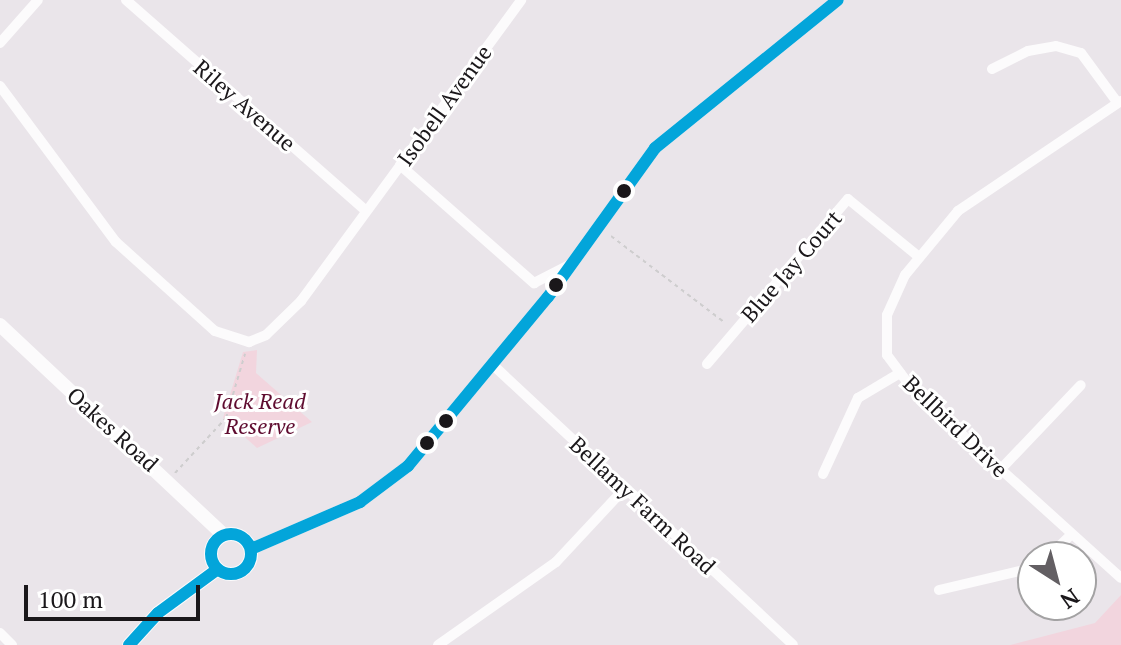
<!DOCTYPE html>
<html>
<head>
<meta charset="utf-8">
<style>
	body { margin:0 }
	#map { position:relative; width:1121px; height:645px; overflow:hidden; background:#eae5ea; font-family:"PT Serif",serif }
	div>[style] { position:absolute }
	.green>* { inset:0; background:#f2d5de }
	.path>* { height:2px; margin-top:-1px; transform-origin:0; background:repeating-linear-gradient(90deg,#cecdce 0 4px,transparent 0 8px) }
	.minor>* { height:10px; margin:-5px; padding:0 5px; transform-origin:5px; border-radius:5px; background:#fcfbfc }
	.tertiary>* { height:12px; margin:-6px; padding:0 6px; transform-origin:6px; border-radius:6px; background:#fcfbfc }
	.secondary>* { height:14px; margin:-7px; padding:0 7px; transform-origin:7px; border-radius:7px; background:#fcfbfc }
	.secondary>.ring { margin:-7px; padding:0; box-sizing:content-box; background:none; border:14px solid #fcfbfc; border-radius:50% }
	.bus-1>* { height:12px; margin:-6px; padding:0 6px; transform-origin:6px; border-radius:6px; background:#03a5da }
	.bus-1>.ring { margin:-6px; padding:0; box-sizing:content-box; background:none; border:12px solid #03a5da; border-radius:50% }
	.dots>* { width:22px; height:22px; translate:-50% -50%; box-sizing:border-box; border:4px solid #fff; border-radius:50% }
	span { translate:-50% -50%; white-space:nowrap; text-align:center; line-height:1.15; -webkit-text-stroke:6px #fff; paint-order:stroke }
	.street-label { font-size:22px; color:#1a171a }
	.park-label { font-size:22px; color:#5f0c30; font-style:italic }
	.north { position:absolute; left:1017px; top:541px; width:80px; height:80px; box-sizing:border-box; background:#fff; border:2px solid #a3a2a3; border-radius:50%; rotate:144deg; font-size:22px; font-weight:700; line-height:32px; text-align:center; color:#1a171a }
	.north::after { content:''; display:block; margin:auto; width:28px; height:36px; background:#635f63; clip-path:polygon(50% 0,100% 100%,50% 72%,0 100%) }
	.scale { position:absolute; left:24px; top:585px; width:176px; height:36px; box-sizing:border-box; border:4px solid #1a171a; border-top:0; padding-left:10px; font-size:24px; line-height:28px; white-space:nowrap; color:#1a171a; -webkit-text-stroke:6px #fff; paint-order:stroke }
</style>
</head>
<body>
<div id="map">
	<div class="green">
		<div style="clip-path:polygon(257px 350px,256px 373px,312px 422px,257px 448px,223px 418px,243px 352px)"></div>
		<div style="clip-path:polygon(1121px 595px,1121px 645px,1010px 645px,1095px 623px)"></div>
	</div>
	<div class="path">
		<div style="left:611px;top:236px;width:143px;rotate:37.3deg"></div>
		<div style="left:175px;top:473px;width:75px;rotate:-47.2deg"></div>
		<div style="left:226px;top:418px;width:67px;rotate:-73.5deg"></div>
	</div>
	<div class="minor">
		<div style="left:126px;top:0;width:318px;rotate:41.3deg"></div>
		<div style="left:0;top:43px;width:57px;rotate:-48.5deg"></div>
		<div style="left:992px;top:69px;width:40px;rotate:-26.6deg"></div>
		<div style="left:1028px;top:51px;width:28px;rotate:-10deg"></div>
		<div style="left:1056px;top:46px;width:26px;rotate:16deg"></div>
		<div style="left:1081px;top:53px;width:61px;rotate:53.7deg"></div>
		<div style="left:0;top:86px;width:194px;rotate:53.4deg"></div>
		<div style="left:116px;top:242px;width:133px;rotate:42deg"></div>
		<div style="left:215px;top:331px;width:36px;rotate:18deg"></div>
		<div style="left:249px;top:342px;width:18px;rotate:-22deg"></div>
		<div style="left:266px;top:335px;width:49px;rotate:-44.2deg"></div>
		<div style="left:301px;top:301px;width:373px;rotate:-53.8deg"></div>
		<div style="left:1121px;top:101px;width:197px;rotate:146deg"></div>
		<div style="left:958px;top:211px;width:83px;rotate:129.6deg"></div>
		<div style="left:905px;top:275px;width:44px;rotate:114.2deg"></div>
		<div style="left:887px;top:315px;width:40px;rotate:90deg"></div>
		<div style="left:887px;top:355px;width:44px;rotate:53.4deg"></div>
		<div style="left:913px;top:390px;width:280px;rotate:42.1deg"></div>
		<div style="left:400px;top:165px;width:179px;rotate:41.4deg"></div>
		<div style="left:534px;top:283px;width:39px;rotate:-27deg"></div>
		<div style="left:707px;top:364px;width:217px;rotate:-49.5deg"></div>
		<div style="left:848px;top:199px;width:90px;rotate:39.2deg"></div>
		<div style="left:493px;top:365px;width:410px;rotate:43deg"></div>
		<div style="left:1000px;top:470px;width:117px;rotate:-46.4deg"></div>
		<div style="left:823px;top:474px;width:84px;rotate:-65.3deg"></div>
		<div style="left:858px;top:398px;width:49px;rotate:-30.8deg"></div>
		<div style="left:1048px;top:557px;width:32px;rotate:-44deg"></div>
		<div style="left:939px;top:590px;width:97px;rotate:-13.2deg"></div>
		<div style="left:0;top:633px;width:17px;rotate:45deg"></div>
		<div style="left:438px;top:645px;width:144px;rotate:-35.1deg"></div>
		<div style="left:556px;top:562px;width:100px;rotate:-47deg"></div>
	</div>
	<div class="tertiary">
		<div style="left:251px;top:549px;width:119px;rotate:-23.3deg"></div>
		<div style="left:360px;top:502px;width:60px;rotate:-36.9deg"></div>
		<div style="left:408px;top:466px;width:219px;rotate:-50.4deg"></div>
		<div style="left:548px;top:297px;width:183px;rotate:-54.3deg"></div>
		<div style="left:655px;top:148px;width:235px;rotate:-39deg"></div>
	</div>
	<div class="secondary">
		<div style="left:0;top:325px;width:307px;rotate:43.2deg"></div>
		<div class="ring" style="left:211px;top:534px;width:26px;height:26px"></div>
		<div style="left:129px;top:645px;width:43px;rotate:-47.8deg"></div>
		<div style="left:158px;top:613px;width:74px;rotate:-36.3deg"></div>
	</div>
	<div class="bus-1">
		<div class="ring" style="left:211px;top:534px;width:28px;height:28px"></div>
		<div style="left:251px;top:549px;width:119px;rotate:-23.3deg"></div>
		<div style="left:360px;top:502px;width:60px;rotate:-36.9deg"></div>
		<div style="left:408px;top:466px;width:219px;rotate:-50.4deg"></div>
		<div style="left:548px;top:297px;width:183px;rotate:-54.3deg"></div>
		<div style="left:655px;top:148px;width:235px;rotate:-39deg"></div>
		<div style="left:129px;top:645px;width:43px;rotate:-47.8deg"></div>
		<div style="left:158px;top:613px;width:74px;rotate:-36.3deg"></div>
	</div>
	<div class="dots">
		<div style="left:624px;top:191px;background:#1a171a"></div>
		<div style="left:556px;top:285px;background:#1a171a"></div>
		<div style="left:446px;top:421px;background:#1a171a"></div>
		<div style="left:427px;top:443px;background:#1a171a"></div>
	</div>
	<div class="street-label">
		<span style="left:245px;top:105px;rotate:41deg">Riley Avenue</span>
		<span style="left:444px;top:105px;rotate:-54deg">Isobell Avenue</span>
		<span style="left:791px;top:266px;rotate:-49deg">Blue Jay Court</span>
		<span style="left:956px;top:426px;rotate:44deg">Bellbird Drive</span>
		<span style="left:113px;top:429px;rotate:42deg">Oakes Road</span>
		<span style="left:643px;top:505px;rotate:43deg">Bellamy Farm Road</span>
	</div>
	<div class="park-label">
		<span style="left:260px;top:413px">Jack Read<br>Reserve</span>
	</div>
	<div class="north">N</div>
	<div class="scale">100 m</div>
</div>
</body>
</html>
